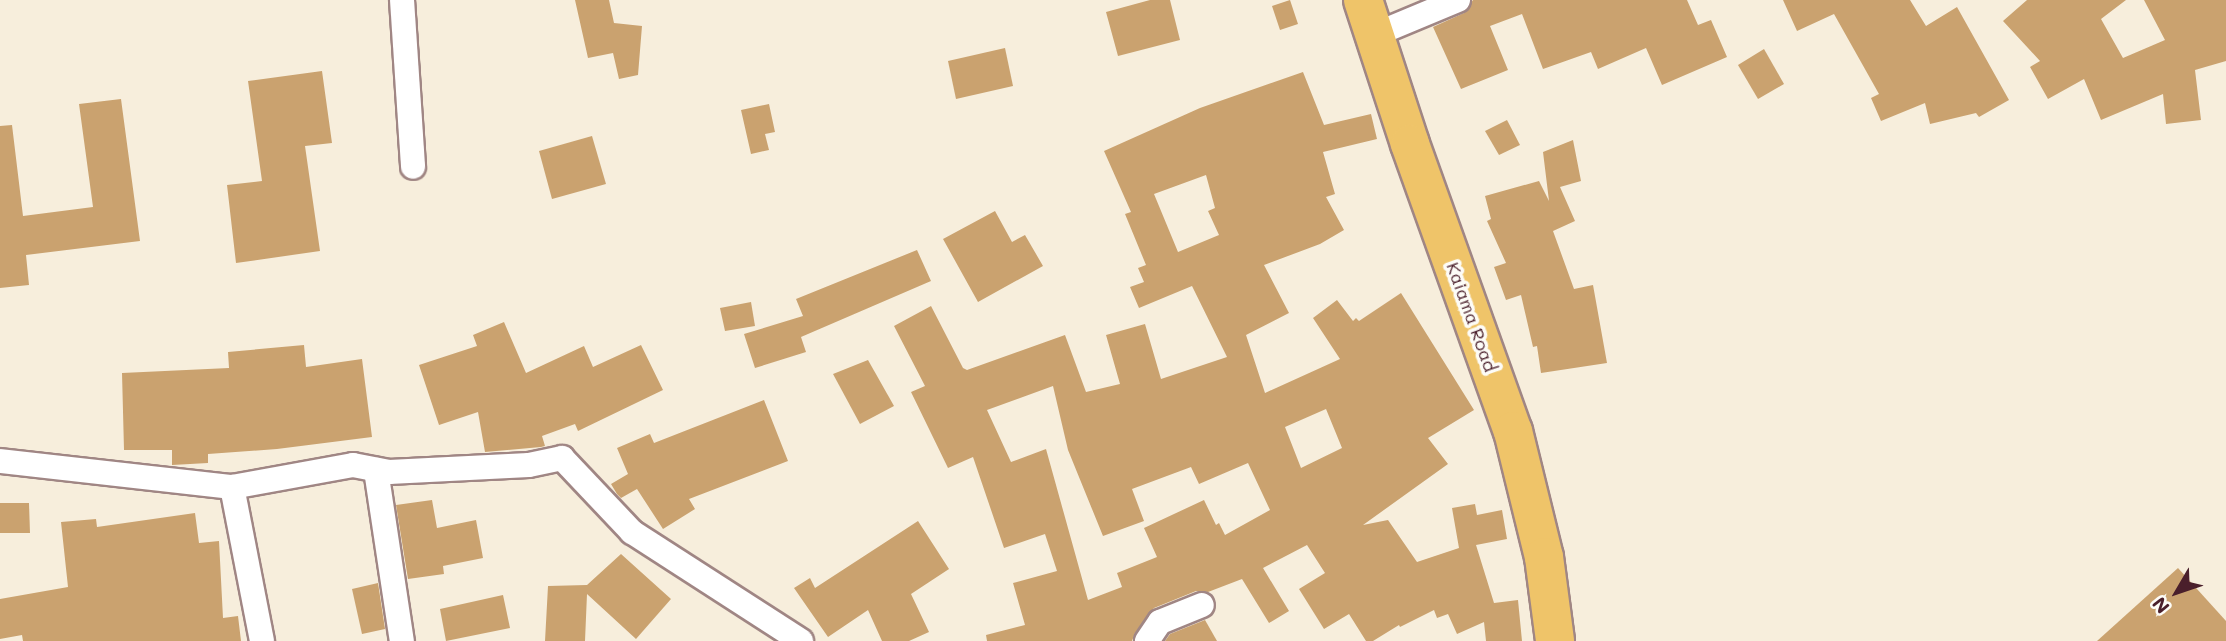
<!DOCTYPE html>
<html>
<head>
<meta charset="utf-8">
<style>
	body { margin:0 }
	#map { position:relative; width:2226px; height:641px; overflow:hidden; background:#f7eedc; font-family:Mali,sans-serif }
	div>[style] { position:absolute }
	.building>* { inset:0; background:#caa26f }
	.roads { filter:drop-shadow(2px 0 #a08684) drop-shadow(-2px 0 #a08684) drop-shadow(0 2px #a08684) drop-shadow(0 -2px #a08684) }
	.minor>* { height:24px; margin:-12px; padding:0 12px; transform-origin:12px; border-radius:12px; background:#fff }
	.trunk>* { height:38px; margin:-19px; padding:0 19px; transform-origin:19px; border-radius:19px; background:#efc469 }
	span { translate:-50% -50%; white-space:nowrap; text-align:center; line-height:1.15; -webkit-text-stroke:7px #fdfcf7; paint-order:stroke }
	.street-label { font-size:18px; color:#4a1f2b }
	.north { position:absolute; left:2142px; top:557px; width:70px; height:70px; -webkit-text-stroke:5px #fdfcf7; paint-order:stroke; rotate:231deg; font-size:19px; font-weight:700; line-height:28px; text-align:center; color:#4a1f2b }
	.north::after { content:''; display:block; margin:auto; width:24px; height:32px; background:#4a1f2b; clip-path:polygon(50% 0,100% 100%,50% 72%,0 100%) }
</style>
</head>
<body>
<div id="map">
	<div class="building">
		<div style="clip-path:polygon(575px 0,609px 0,614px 23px,642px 26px,638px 75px,619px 79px,613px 53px,588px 58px)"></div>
		<div style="clip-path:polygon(1150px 0,1170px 0,1180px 40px,1118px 56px,1106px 12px)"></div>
		<div style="clip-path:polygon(1290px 0,1298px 24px,1280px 30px,1272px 6px)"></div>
		<div style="clip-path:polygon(1473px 0,1687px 0,1698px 25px,1711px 20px,1727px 57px,1662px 85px,1646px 48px,1598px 69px,1591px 52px,1543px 69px,1522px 14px,1490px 26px,1508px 70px,1461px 89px,1433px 27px,1464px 13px)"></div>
		<div style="clip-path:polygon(1783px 0,1910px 0,1926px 26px,1957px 7px,2009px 100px,1979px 117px,1976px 113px,1930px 124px,1925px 103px,1881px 121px,1871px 98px,1879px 94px,1834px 14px,1797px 31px)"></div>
		<div style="clip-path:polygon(2027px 0,2126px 0,2101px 19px,2123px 58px,2165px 40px,2144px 0,2226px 0,2226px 61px,2195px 70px,2201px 120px,2166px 124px,2163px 94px,2101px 120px,2084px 79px,2048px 99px,2030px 67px,2040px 61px,2003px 21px)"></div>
		<div style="clip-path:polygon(1005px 48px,1013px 86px,956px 99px,948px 61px)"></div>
		<div style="clip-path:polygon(1764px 49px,1784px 84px,1758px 99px,1738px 65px)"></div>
		<div style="clip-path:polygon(322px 71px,332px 143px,305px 146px,320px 251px,236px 263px,227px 185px,262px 181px,248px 81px)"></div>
		<div style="clip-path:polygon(evenodd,1303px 72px,1324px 125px,1371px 114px,1377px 139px,1323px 152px,1335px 194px,1326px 197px,1344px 230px,1320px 244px,1264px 265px,1289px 313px,1246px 335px,1265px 393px,1340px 359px,1313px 318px,1337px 300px,1353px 321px,1356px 318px,1359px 321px,1401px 293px,1474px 410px,1428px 438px,1448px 464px,1363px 525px,1388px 520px,1417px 562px,1459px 548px,1452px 508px,1475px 504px,1477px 515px,1502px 510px,1507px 539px,1476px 545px,1494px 603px,1518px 600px,1522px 641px,1486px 641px,1484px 622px,1457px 634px,1448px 614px,1437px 618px,1434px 610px,1400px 627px,1399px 625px,1373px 641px,1366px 641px,1349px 614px,1324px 629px,1299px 589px,1325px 573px,1307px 545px,1263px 568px,1289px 611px,1269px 623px,1242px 579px,1208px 592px,1196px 591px,1154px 608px,1135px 633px,1132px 641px,987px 641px,986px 635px,1025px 625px,1013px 583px,1057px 571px,1045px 534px,1004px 548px,973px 457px,948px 468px,911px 392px,925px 386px,894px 326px,931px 306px,963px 368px,967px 370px,1065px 335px,1086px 392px,1120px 384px,1106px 335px,1145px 324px,1161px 379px,1227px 357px,1192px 286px,1139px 308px,1130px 287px,1144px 282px,1138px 268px,1146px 265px,1125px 214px,1131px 212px,1104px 151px,1200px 108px,1303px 72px,1206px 175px,1215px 208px,1208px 211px,1219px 235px,1178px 252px,1154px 194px,1206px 175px,1303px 72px,1053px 386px,1068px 450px,1103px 536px,1144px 521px,1132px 489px,1191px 467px,1199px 484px,1248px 463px,1270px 510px,1225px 535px,1219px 523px,1216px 525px,1204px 500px,1144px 528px,1157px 557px,1117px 573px,1122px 587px,1088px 600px,1046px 449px,1011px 462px,987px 410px,1053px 386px,1303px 72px,1326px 409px,1342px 448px,1301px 468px,1285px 427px,1326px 409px)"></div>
		<div style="clip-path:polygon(121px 99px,140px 241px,26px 255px,29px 285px,0 288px,0 126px,12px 125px,23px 216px,93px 207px,79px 104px)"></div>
		<div style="clip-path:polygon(769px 104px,775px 132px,765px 134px,769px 150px,751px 154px,741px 110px)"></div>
		<div style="clip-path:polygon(1507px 120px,1520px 145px,1499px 155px,1485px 131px)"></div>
		<div style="clip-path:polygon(592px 136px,606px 184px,552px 199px,539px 151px)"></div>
		<div style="clip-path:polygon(1573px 140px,1581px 181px,1560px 187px,1575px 221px,1553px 231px,1574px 289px,1593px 285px,1607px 363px,1541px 373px,1537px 346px,1533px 347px,1521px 295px,1506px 300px,1494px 267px,1506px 263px,1487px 221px,1491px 219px,1485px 196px,1539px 181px,1549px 201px,1543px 152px)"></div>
		<div style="clip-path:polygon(995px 211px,1012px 242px,1025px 235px,1043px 266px,978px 302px,943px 239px)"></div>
		<div style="clip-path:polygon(917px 250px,931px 281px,801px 337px,806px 352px,755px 368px,744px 334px,803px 316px,796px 299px)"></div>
		<div style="clip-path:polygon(751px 302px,755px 326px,725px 331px,720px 308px)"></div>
		<div style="clip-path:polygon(504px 322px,526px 373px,584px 346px,593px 367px,641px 345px,663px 390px,578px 431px,575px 424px,542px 436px,545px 446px,541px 447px,485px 452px,478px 412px,439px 425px,419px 365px,477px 346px,473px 335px)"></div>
		<div style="clip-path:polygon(304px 345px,306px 367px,362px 359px,372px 437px,277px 449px,208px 454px,208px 463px,172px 465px,172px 450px,124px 450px,122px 373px,229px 368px,228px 352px)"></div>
		<div style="clip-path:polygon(868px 360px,894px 406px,860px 424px,833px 374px)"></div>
		<div style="clip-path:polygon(764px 400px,788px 461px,689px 499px,695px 509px,663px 529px,637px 489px,621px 498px,617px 494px,611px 484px,628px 474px,617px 448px,650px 434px,654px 443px)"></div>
		<div style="clip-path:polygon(432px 500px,437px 528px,476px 520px,483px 558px,443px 566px,444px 574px,408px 579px,396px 505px)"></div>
		<div style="clip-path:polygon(0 503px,29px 503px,30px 533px,0 533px)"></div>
		<div style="clip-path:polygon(195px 513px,199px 543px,219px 541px,223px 618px,238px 616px,241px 641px,23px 641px,22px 635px,0 639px,0 599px,68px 587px,61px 522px,96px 519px,97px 527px)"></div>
		<div style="clip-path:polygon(918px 521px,949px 569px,911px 594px,929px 632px,909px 641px,882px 641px,868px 610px,828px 637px,794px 588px,810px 578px,815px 588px)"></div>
		<div style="clip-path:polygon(621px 554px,671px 599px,636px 639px,587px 594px,585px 641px,545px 641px,548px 586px,587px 585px)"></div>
		<div style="clip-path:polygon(2178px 568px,2226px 621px,2226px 641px,2097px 641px)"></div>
		<div style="clip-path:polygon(378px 583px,385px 629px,362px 634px,352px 589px)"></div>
		<div style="clip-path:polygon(503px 595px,510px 628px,446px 641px,440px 609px)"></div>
		<div style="clip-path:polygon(1205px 620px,1217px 641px,1165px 641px,1170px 634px)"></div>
	</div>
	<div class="roads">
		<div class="minor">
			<div style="left:402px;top:0;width:167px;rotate:86.2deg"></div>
			<div style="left:1374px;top:35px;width:91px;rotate:-22.6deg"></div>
			<div style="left:0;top:461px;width:233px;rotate:6.4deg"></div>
			<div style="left:376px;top:470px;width:173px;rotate:81.4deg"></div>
			<div style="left:262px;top:641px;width:157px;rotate:-101deg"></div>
			<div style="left:232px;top:487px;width:123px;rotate:-10.3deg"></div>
			<div style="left:353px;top:465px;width:37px;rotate:11deg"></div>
			<div style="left:389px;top:472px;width:140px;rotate:-2.9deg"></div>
			<div style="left:529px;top:465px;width:34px;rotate:-12deg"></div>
			<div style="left:562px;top:458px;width:102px;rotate:46.6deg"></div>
			<div style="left:632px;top:532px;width:201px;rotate:32.8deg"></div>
			<div style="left:1147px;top:641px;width:23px;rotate:-56deg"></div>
			<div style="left:1160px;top:622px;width:45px;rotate:-22deg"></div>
		</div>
		<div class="trunk">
			<div style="left:1363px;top:0;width:151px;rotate:71.9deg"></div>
			<div style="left:1410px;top:144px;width:305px;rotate:70.3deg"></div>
			<div style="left:1513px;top:431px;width:130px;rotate:76.2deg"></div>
			<div style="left:1544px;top:557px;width:85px;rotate:82.5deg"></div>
		</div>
	</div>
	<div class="street-label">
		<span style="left:1472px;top:317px;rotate:70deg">Kaiama Road</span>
	</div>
	<div class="north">N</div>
</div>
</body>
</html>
